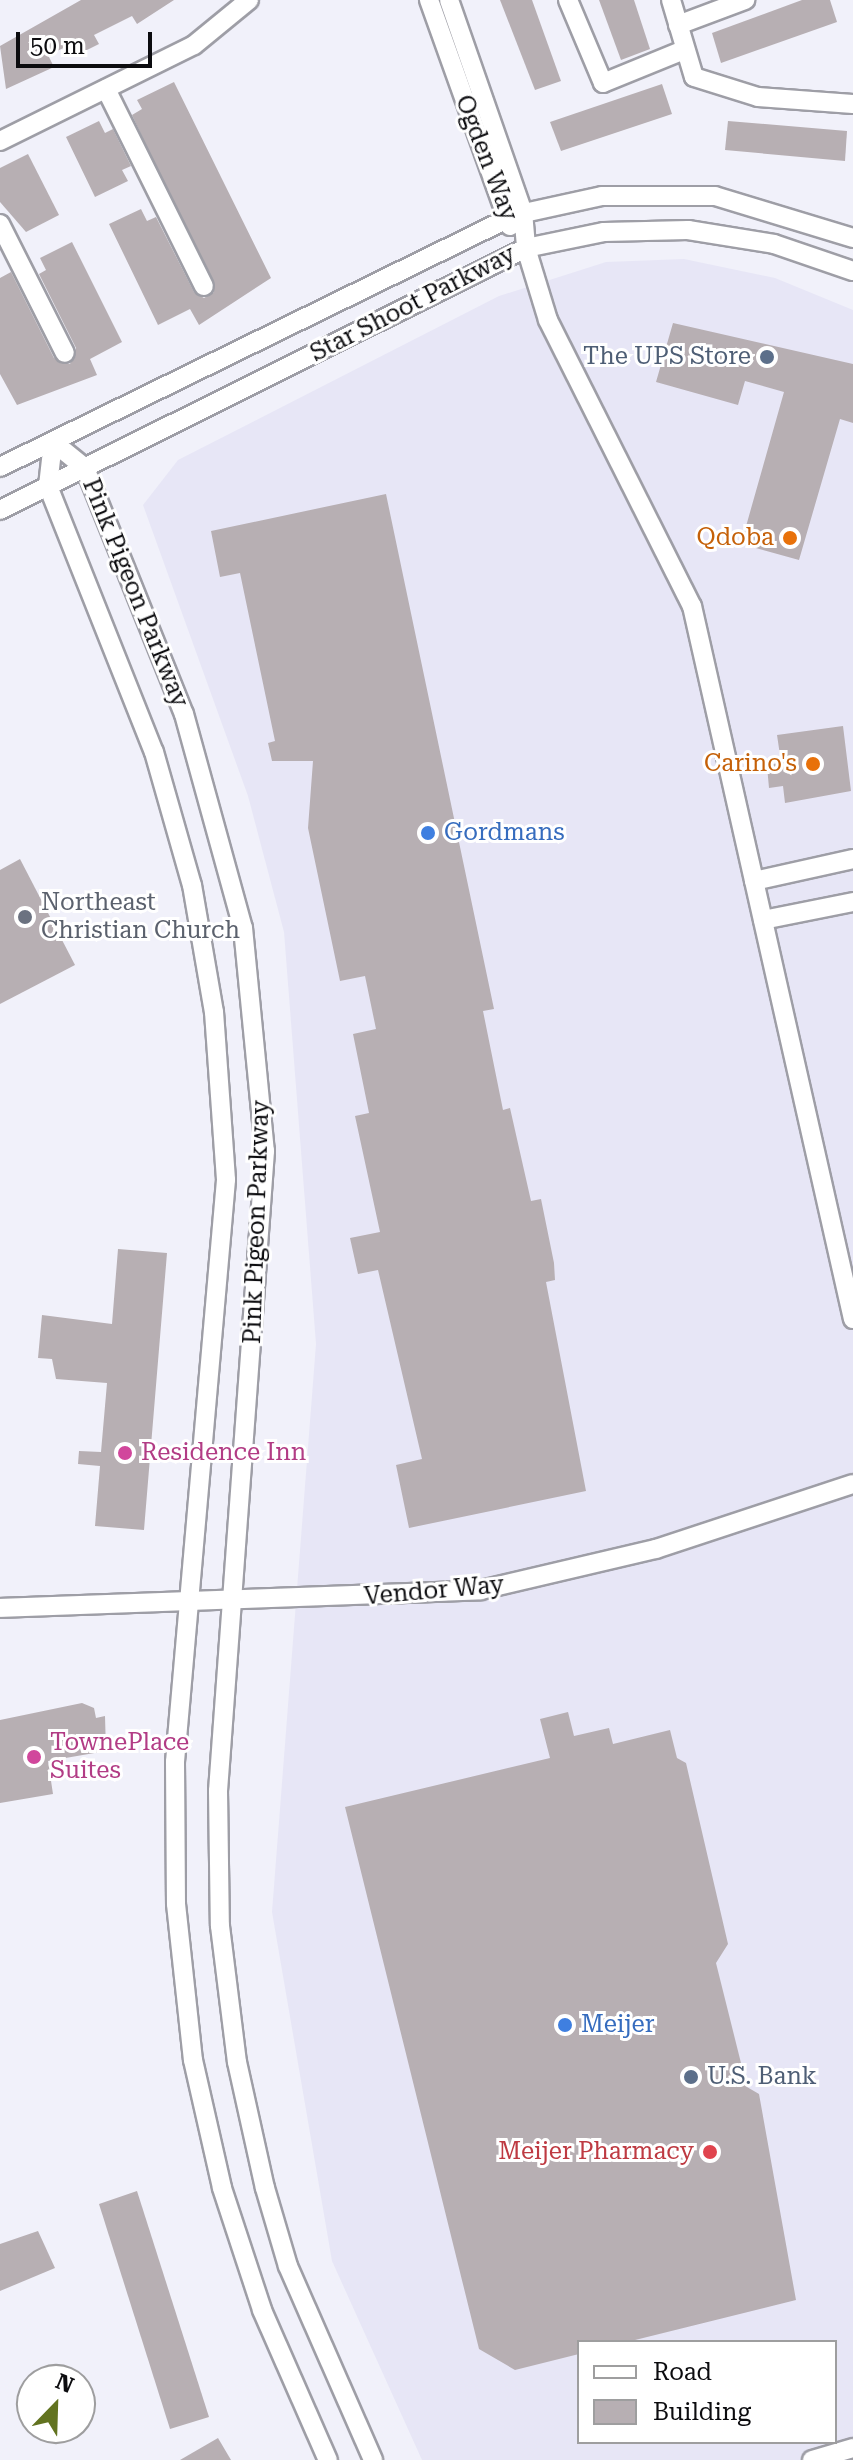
<!DOCTYPE html>
<html>
<head>
<meta charset="utf-8">
<style>
	body { margin:0 }
	#map { position:relative; width:853px; height:2460px; overflow:hidden; background:#f1f1fa; font-family:"Roboto Serif",serif }
	div>[style] { position:absolute }
	.built>* { inset:0; background:#e7e6f6 }
	.building>* { inset:0; background:#b7afb3 }
	.roads { filter:drop-shadow(2px 0 #9e9ea6) drop-shadow(-2px 0 #9e9ea6) drop-shadow(0 2px #9e9ea6) drop-shadow(0 -2px #9e9ea6) }
	.minor>* { height:18px; margin:-9px; padding:0 9px; transform-origin:9px; border-radius:9px; background:#fff }
	.dots>* { width:22px; height:22px; translate:-50% -50%; box-sizing:border-box; border:4px solid #fff; border-radius:50% }
	span { translate:-50% -50%; white-space:nowrap; text-align:center; line-height:1.15; -webkit-text-stroke:6px #fff; paint-order:stroke }
	.street-label { font-size:24px; color:#0c0c0f }
	.service-label { font-size:24px; color:#4e5e75 }
	.right { translate:-100% -50%; text-align:right }
	.left { translate:0 -50%; text-align:left }
	.food-label { font-size:24px; color:#c56008 }
	.shop-label { font-size:24px; color:#366cbe }
	.worship-label { font-size:24px; color:#5b616d }
	.hotel-label { font-size:24px; color:#b23c85 }
	.health-label { font-size:24px; color:#be3a42 }
	.legend { position:absolute; left:577px; top:2340px; width:260px; height:104px; box-sizing:border-box; background:#fff; border:2px solid #9e9e9f; margin:0; padding:10px 14px; list-style:none; font-size:24px; color:#0c0c0f }
	.legend li { display:flex; align-items:center; gap:16px; height:40px }
	.legend b { width:40px; border:2px solid #9e9e9f }
	.north { position:absolute; left:16px; top:2364px; width:80px; height:80px; box-sizing:border-box; background:#fff; border:2px solid #9e9e9f; border-radius:50%; rotate:23deg; font-size:22px; font-weight:700; line-height:32px; text-align:center; color:#0c0c0f }
	.north::after { content:''; display:block; margin:auto; width:28px; height:36px; background:#627320; clip-path:polygon(50% 0,100% 100%,50% 72%,0 100%) }
	.scale { position:absolute; left:16px; top:32px; width:136px; height:36px; box-sizing:border-box; border:4px solid #0c0c0f; border-top:0; padding-left:10px; font-size:24px; line-height:28px; white-space:nowrap; color:#0c0c0f; -webkit-text-stroke:6px #fff; paint-order:stroke }
</style>
</head>
<body>
<div id="map">
	<div class="built">
		<div style="clip-path:polygon(evenodd,684px 259px,775px 278px,853px 310px,853px 2460px,422px 2460px,332px 2261px,272px 1912px,316px 1344px,284px 932px,248px 796px,143px 505px,178px 460px,499px 296px,606px 262px,684px 259px,579px 2342px,835px 2342px,835px 2442px,579px 2442px,579px 2342px)"></div>
	</div>
	<div class="building">
		<div style="clip-path:polygon(81px 0,174px 0,137px 24px,132px 16px,94px 35px,99px 44px,83px 52px,77px 42px,48px 55px,54px 67px,6px 89px,0 46px)"></div>
		<div style="clip-path:polygon(500px 0,532px 0,561px 81px,535px 90px)"></div>
		<div style="clip-path:polygon(599px 0,634px 0,650px 49px,621px 60px)"></div>
		<div style="clip-path:polygon(802px 0,830px 0,837px 22px,721px 63px,712px 33px)"></div>
		<div style="clip-path:polygon(174px 82px,271px 278px,199px 325px,190px 309px,158px 325px,109px 224px,141px 209px,147px 221px,156px 217px,194px 292px,204px 298px,214px 292px,132px 115px,142px 109px,137px 100px)"></div>
		<div style="clip-path:polygon(662px 84px,672px 114px,561px 151px,550px 122px)"></div>
		<div style="clip-path:polygon(99px 121px,105px 133px,113px 129px,131px 166px,122px 170px,128px 181px,95px 197px,66px 137px)"></div>
		<div style="clip-path:polygon(728px 121px,847px 131px,845px 161px,725px 150px)"></div>
		<div style="clip-path:polygon(28px 154px,59px 215px,26px 232px,0 202px,0 168px)"></div>
		<div style="clip-path:polygon(72px 242px,122px 342px,90px 359px,97px 375px,17px 405px,0 374px,0 278px,11px 272px,54px 358px,70px 364px,76px 348px,39px 274px,46px 270px,40px 258px)"></div>
		<div style="clip-path:polygon(673px 323px,853px 364px,853px 423px,840px 419px,799px 560px,741px 544px,784px 392px,745px 381px,738px 405px,656px 382px)"></div>
		<div style="clip-path:polygon(386px 494px,494px 1009px,483px 1011px,503px 1110px,510px 1108px,531px 1201px,541px 1199px,554px 1263px,555px 1280px,546px 1282px,586px 1491px,409px 1528px,396px 1465px,422px 1459px,378px 1270px,358px 1274px,350px 1238px,380px 1232px,355px 1116px,369px 1113px,353px 1034px,376px 1029px,365px 976px,340px 981px,308px 828px,313px 761px,272px 761px,268px 743px,275px 741px,240px 573px,220px 577px,211px 531px)"></div>
		<div style="clip-path:polygon(843px 726px,851px 791px,785px 803px,783px 786px,769px 788px,767px 766px,781px 762px,777px 735px)"></div>
		<div style="clip-path:polygon(20px 859px,75px 965px,0 1004px,0 870px)"></div>
		<div style="clip-path:polygon(118px 1249px,167px 1253px,144px 1530px,95px 1526px,100px 1466px,78px 1464px,79px 1451px,101px 1452px,107px 1383px,56px 1379px,52px 1359px,38px 1358px,42px 1315px,112px 1324px)"></div>
		<div style="clip-path:polygon(82px 1703px,94px 1708px,96px 1718px,105px 1716px,106px 1751px,48px 1761px,53px 1794px,0 1803px,0 1720px)"></div>
		<div style="clip-path:polygon(568px 1712px,574px 1736px,609px 1728px,613px 1744px,670px 1730px,677px 1758px,686px 1763px,728px 1944px,716px 1963px,747px 2087px,759px 2094px,796px 2300px,627px 2342px,579px 2342px,579px 2354px,515px 2370px,479px 2349px,345px 1807px,550px 1758px,540px 1719px)"></div>
		<div style="clip-path:polygon(137px 2191px,209px 2417px,170px 2429px,99px 2204px)"></div>
		<div style="clip-path:polygon(38px 2231px,55px 2268px,0 2291px,0 2244px)"></div>
		<div style="clip-path:polygon(218px 2438px,231px 2460px,180px 2460px)"></div>
	</div>
	<div class="roads">
		<div class="minor">
			<div style="left:429px;top:0;width:240px;rotate:70.3deg"></div>
			<div style="left:449px;top:0;width:225px;rotate:70.8deg"></div>
			<div style="left:523px;top:212px;width:36px;rotate:85deg"></div>
			<div style="left:526px;top:248px;width:75px;rotate:73deg"></div>
			<div style="left:548px;top:320px;width:320px;rotate:63.3deg"></div>
			<div style="left:692px;top:606px;width:731px;rotate:77.28deg"></div>
			<div style="left:568px;top:0;width:90px;rotate:67.1deg"></div>
			<div style="left:603px;top:83px;width:87px;rotate:-22.2deg"></div>
			<div style="left:671px;top:0;width:80px;rotate:73.4deg"></div>
			<div style="left:694px;top:77px;width:67px;rotate:17.4deg"></div>
			<div style="left:758px;top:97px;width:95px;rotate:4.2deg"></div>
			<div style="left:678px;top:25px;width:72px;rotate:-20.5deg"></div>
			<div style="left:106px;top:89px;width:220px;rotate:63.6deg"></div>
			<div style="left:0;top:141px;width:216px;rotate:-26.3deg"></div>
			<div style="left:194px;top:45px;width:71px;rotate:-39.3deg"></div>
			<div style="left:0;top:224px;width:144px;rotate:63.3deg"></div>
			<div style="left:53px;top:442px;width:41px;rotate:39.1deg"></div>
			<div style="left:85px;top:468px;width:265px;rotate:68.1deg"></div>
			<div style="left:184px;top:714px;width:222px;rotate:74.6deg"></div>
			<div style="left:243px;top:928px;width:224px;rotate:84.4deg"></div>
			<div style="left:265px;top:1151px;width:642px;rotate:94.2deg"></div>
			<div style="left:218px;top:1791px;width:135px;rotate:89.2deg"></div>
			<div style="left:220px;top:1926px;width:137px;rotate:82.9deg"></div>
			<div style="left:237px;top:2062px;width:129px;rotate:77.5deg"></div>
			<div style="left:265px;top:2188px;width:81px;rotate:73.6deg"></div>
			<div style="left:288px;top:2266px;width:212px;rotate:66.3deg"></div>
			<div style="left:53px;top:442px;width:44px;rotate:96.5deg"></div>
			<div style="left:48px;top:486px;width:286px;rotate:68.3deg"></div>
			<div style="left:154px;top:752px;width:138px;rotate:74.1deg"></div>
			<div style="left:192px;top:885px;width:129px;rotate:80.2deg"></div>
			<div style="left:214px;top:1012px;width:168px;rotate:85.9deg"></div>
			<div style="left:226px;top:1180px;width:584px;rotate:95.01deg"></div>
			<div style="left:175px;top:1762px;width:142px;rotate:89.6deg"></div>
			<div style="left:176px;top:1904px;width:157px;rotate:83.8deg"></div>
			<div style="left:193px;top:2060px;width:131px;rotate:77.2deg"></div>
			<div style="left:222px;top:2188px;width:128px;rotate:71.8deg"></div>
			<div style="left:262px;top:2310px;width:164px;rotate:66.3deg"></div>
			<div style="left:0;top:467px;width:573px;rotate:-26.07deg"></div>
			<div style="left:515px;top:215px;width:89px;rotate:-12.3deg"></div>
			<div style="left:602px;top:196px;width:113px"></div>
			<div style="left:715px;top:196px;width:144px;rotate:16.9deg"></div>
			<div style="left:0;top:510px;width:588px;rotate:-26.48deg"></div>
			<div style="left:526px;top:248px;width:80px;rotate:-11.6deg"></div>
			<div style="left:604px;top:232px;width:84px;rotate:-1.4deg"></div>
			<div style="left:688px;top:230px;width:87px;rotate:9.2deg"></div>
			<div style="left:774px;top:244px;width:83px;rotate:18.9deg"></div>
			<div style="left:754px;top:881px;width:101px;rotate:-12.5deg"></div>
			<div style="left:763px;top:920px;width:92px;rotate:-11.3deg"></div>
			<div style="left:0;top:1608px;width:481px;rotate:-2.1deg"></div>
			<div style="left:481px;top:1590px;width:180px;rotate:-13.2deg"></div>
			<div style="left:656px;top:1549px;width:207px;rotate:-18.3deg"></div>
			<div style="left:812px;top:2460px;width:43px;rotate:-16.3deg"></div>
		</div>
	</div>
	<div class="dots">
		<div style="left:767px;top:357px;background:#5c6f8a"></div>
		<div style="left:790px;top:538px;background:#e8710a"></div>
		<div style="left:813px;top:764px;background:#e8710a"></div>
		<div style="left:428px;top:833px;background:#3f7fe0"></div>
		<div style="left:25px;top:917px;background:#6b7280"></div>
		<div style="left:125px;top:1453px;background:#d1479c"></div>
		<div style="left:34px;top:1757px;background:#d1479c"></div>
		<div style="left:565px;top:2025px;background:#3f7fe0"></div>
		<div style="left:691px;top:2077px;background:#5c6f8a"></div>
		<div style="left:710px;top:2152px;background:#e0444e"></div>
	</div>
	<div class="street-label">
		<span style="left:486px;top:158px;rotate:69deg">Ogden Way</span>
		<span style="left:413px;top:304px;rotate:-27deg">Star Shoot Parkway</span>
		<span style="left:135px;top:593px;rotate:68deg">Pink Pigeon Parkway</span>
		<span style="left:257px;top:1222px;rotate:-88deg">Pink Pigeon Parkway</span>
		<span style="left:434px;top:1591px;rotate:-5deg">Vendor Way</span>
	</div>
	<div class="service-label">
		<span class="right" style="left:751px;top:357px">The UPS Store</span>
		<span class="left" style="left:707px;top:2077px">U.S. Bank</span>
	</div>
	<div class="food-label">
		<span class="right" style="left:774px;top:538px">Qdoba</span>
		<span class="right" style="left:797px;top:764px">Carino's</span>
	</div>
	<div class="shop-label">
		<span class="left" style="left:444px;top:833px">Gordmans</span>
		<span class="left" style="left:581px;top:2025px">Meijer</span>
	</div>
	<div class="worship-label">
		<span class="left" style="left:41px;top:917px">Northeast<br>Christian Church</span>
	</div>
	<div class="hotel-label">
		<span class="left" style="left:141px;top:1453px">Residence Inn</span>
		<span class="left" style="left:50px;top:1757px">TownePlace<br>Suites</span>
	</div>
	<div class="health-label">
		<span class="right" style="left:694px;top:2152px">Meijer Pharmacy</span>
	</div>
	<ul class="legend">
	<li><b style="height:10px;background:#fff"></b>Road</li>
	<li><b style="height:22px;background:#b7afb3"></b>Building</li>
	</ul>
	<div class="north">N</div>
	<div class="scale">50 m</div>
</div>
</body>
</html>
